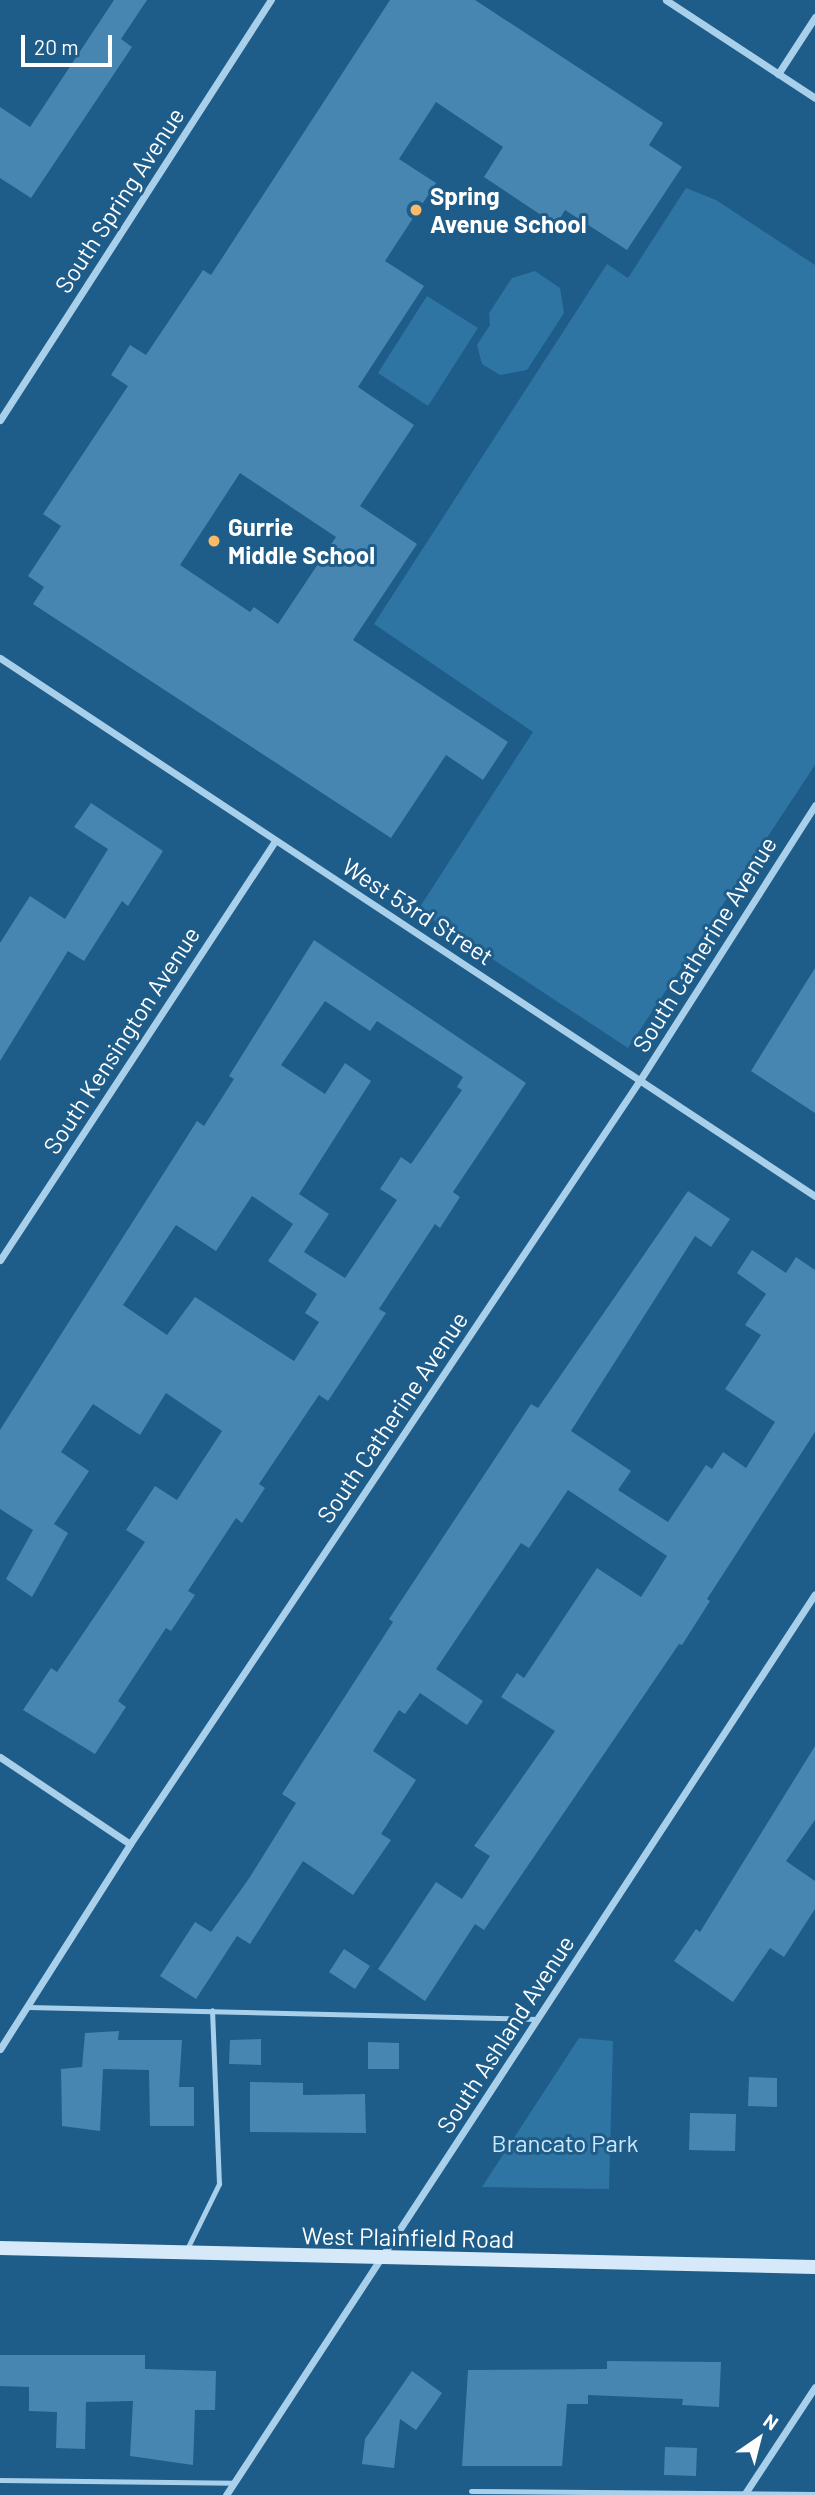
<!DOCTYPE html>
<html>
<head>
<meta charset="utf-8">
<style>
	body { margin:0 }
	#map { position:relative; width:815px; height:2495px; overflow:hidden; background:#1e5c89; font-family:Barlow,sans-serif }
	div>[style] { position:absolute }
	.green>* { inset:0; background:#2f75a4 }
	.building>* { inset:0; background:#4786b1 }
	.service>* { height:5px; margin:-2.5px; padding:0 2.5px; transform-origin:2.5px; border-radius:2.5px; background:#a9d0eb }
	.minor>* { height:7px; margin:-3.5px; padding:0 3.5px; transform-origin:3.5px; border-radius:3.5px; background:#a9d0eb }
	.secondary>* { height:14px; margin:-7px; padding:0 7px; transform-origin:7px; border-radius:7px; background:#d5e9f8 }
	.dots>* { width:19px; height:19px; translate:-50% -50%; box-sizing:border-box; border:4px solid #1e5c89; border-radius:50% }
	span { translate:-50% -50%; white-space:nowrap; text-align:center; line-height:1.15; -webkit-text-stroke:6px #1e5c89; paint-order:stroke }
	.poi-label { font-size:24px; color:#fff; font-weight:700 }
	.left { translate:0 -50%; text-align:left }
	.street-label { font-size:24px; color:#fff }
	.park-label { font-size:24px; color:#cee7f8 }
	.north { position:absolute; left:724px; top:2404px; width:70px; height:70px; -webkit-text-stroke:5px #1e5c89; paint-order:stroke; rotate:35deg; font-size:19px; font-weight:700; line-height:28px; text-align:center; color:#fff }
	.north::after { content:''; display:block; margin:auto; width:24px; height:32px; background:#fff; clip-path:polygon(50% 0,100% 100%,50% 72%,0 100%) }
	.scale { position:absolute; left:21px; top:35px; width:91px; height:32px; box-sizing:border-box; border:4px solid #fff; border-top:0; padding-left:9px; font-size:21px; line-height:24px; white-space:nowrap; color:#fff; -webkit-text-stroke:5px #1e5c89; paint-order:stroke }
</style>
</head>
<body>
<div id="map">
	<div class="green">
		<div style="clip-path:polygon(686px 188px,716px 200px,815px 265px,815px 765px,628px 1048px,418px 910px,533px 732px,374px 624px,607px 264px,628px 278px)"></div>
		<div style="clip-path:polygon(535px 271px,560px 288px,564px 313px,527px 370px,500px 375px,482px 364px,477px 345px,490px 325px,489px 313px,512px 278px)"></div>
		<div style="clip-path:polygon(427px 296px,478px 328px,428px 406px,378px 373px)"></div>
		<div style="clip-path:polygon(579px 2038px,613px 2041px,609px 2189px,482px 2187px)"></div>
	</div>
	<div class="building">
		<div style="clip-path:polygon(114px 0,147px 0,121px 39px,132px 47px,31px 198px,0 178px,0 107px,30px 127px)"></div>
		<div style="clip-path:polygon(evenodd,390px 0,475px 0,663px 123px,649px 145px,682px 167px,627px 250px,565px 210px,556px 225px,484px 177px,503px 147px,436px 102px,399px 159px,436px 183px,385px 261px,424px 286px,358px 387px,414px 425px,360px 506px,417px 544px,353px 640px,508px 742px,483px 780px,446px 755px,391px 838px,33px 604px,44px 587px,28px 576px,61px 526px,43px 514px,128px 386px,111px 375px,130px 345px,146px 355px,203px 270px,211px 275px,390px 0,240px 473px,336px 537px,278px 624px,254px 607px,250px 612px,180px 565px,240px 473px)"></div>
		<div style="clip-path:polygon(91px 803px,163px 851px,128px 906px,122px 901px,84px 961px,68px 951px,0 1061px,0 943px,30px 896px,65px 919px,108px 849px,74px 827px)"></div>
		<div style="clip-path:polygon(evenodd,314px 940px,526px 1083px,453px 1192px,460px 1197px,440px 1228px,435px 1224px,379px 1309px,386px 1313px,328px 1401px,319px 1395px,259px 1484px,265px 1488px,242px 1523px,236px 1518px,188px 1591px,195px 1595px,171px 1631px,166px 1628px,118px 1701px,126px 1707px,95px 1754px,23px 1710px,51px 1668px,57px 1672px,145px 1542px,126px 1530px,155px 1486px,177px 1500px,222px 1431px,166px 1393px,140px 1435px,93px 1404px,61px 1452px,89px 1471px,54px 1524px,68px 1533px,32px 1597px,6px 1579px,33px 1530px,0 1509px,0 1430px,197px 1121px,204px 1126px,234px 1079px,229px 1076px,314px 940px,325px 1001px,370px 1031px,377px 1021px,463px 1077px,457px 1087px,462px 1090px,411px 1164px,401px 1157px,380px 1189px,397px 1200px,345px 1278px,304px 1252px,329px 1214px,299px 1194px,371px 1081px,345px 1063px,325px 1094px,281px 1065px,325px 1001px,314px 940px,252px 1196px,293px 1224px,268px 1261px,317px 1294px,305px 1313px,319px 1322px,294px 1361px,195px 1297px,167px 1335px,123px 1305px,176px 1225px,216px 1251px,252px 1196px)"></div>
		<div style="clip-path:polygon(815px 968px,815px 1113px,751px 1071px)"></div>
		<div style="clip-path:polygon(688px 1191px,730px 1219px,711px 1247px,695px 1236px,571px 1431px,631px 1471px,618px 1490px,668px 1522px,706px 1465px,712px 1469px,723px 1452px,746px 1468px,775px 1422px,725px 1389px,761px 1335px,745px 1325px,766px 1294px,737px 1273px,752px 1250px,786px 1273px,796px 1257px,815px 1270px,815px 1432px,707px 1599px,710px 1601px,682px 1645px,679px 1644px,484px 1930px,475px 1924px,425px 2001px,378px 1969px,436px 1882px,462px 1899px,490px 1856px,474px 1846px,555px 1731px,501px 1697px,517px 1673px,524px 1678px,597px 1568px,641px 1597px,667px 1556px,568px 1490px,529px 1548px,521px 1543px,436px 1669px,483px 1701px,467px 1725px,420px 1693px,405px 1714px,399px 1710px,373px 1751px,416px 1780px,381px 1834px,391px 1840px,353px 1895px,303px 1861px,250px 1944px,237px 1936px,196px 1999px,160px 1976px,195px 1922px,211px 1932px,250px 1877px,296px 1803px,282px 1794px,393px 1622px,389px 1619px,531px 1404px,538px 1408px)"></div>
		<div style="clip-path:polygon(815px 1746px,815px 1820px,786px 1861px,815px 1881px,815px 1909px,784px 1957px,770px 1948px,733px 2002px,674px 1961px,696px 1929px,700px 1932px)"></div>
		<div style="clip-path:polygon(344px 1949px,370px 1966px,355px 1989px,329px 1972px)"></div>
		<div style="clip-path:polygon(119px 2031px,118px 2040px,182px 2040px,179px 2087px,194px 2087px,194px 2126px,150px 2126px,149px 2070px,103px 2069px,100px 2131px,62px 2126px,61px 2069px,82px 2067px,85px 2033px)"></div>
		<div style="clip-path:polygon(261px 2039px,261px 2065px,229px 2064px,230px 2040px)"></div>
		<div style="clip-path:polygon(368px 2042px,399px 2043px,399px 2069px,368px 2069px)"></div>
		<div style="clip-path:polygon(749px 2077px,777px 2078px,777px 2107px,748px 2106px)"></div>
		<div style="clip-path:polygon(250px 2082px,303px 2083px,303px 2095px,365px 2094px,366px 2133px,250px 2132px)"></div>
		<div style="clip-path:polygon(690px 2113px,736px 2114px,735px 2151px,689px 2150px)"></div>
		<div style="clip-path:polygon(0 2355px,145px 2355px,145px 2369px,216px 2371px,215px 2410px,195px 2410px,193px 2465px,130px 2456px,133px 2401px,86px 2402px,85px 2449px,56px 2448px,57px 2412px,29px 2411px,29px 2387px,0 2386px)"></div>
		<div style="clip-path:polygon(607px 2361px,721px 2362px,719px 2407px,682px 2405px,683px 2399px,588px 2395px,588px 2404px,567px 2404px,562px 2466px,462px 2466px,468px 2370px,607px 2369px)"></div>
		<div style="clip-path:polygon(412px 2371px,442px 2393px,416px 2430px,400px 2419px,394px 2468px,362px 2464px,365px 2439px)"></div>
		<div style="clip-path:polygon(665px 2447px,697px 2448px,696px 2476px,664px 2475px)"></div>
	</div>
	<div class="service">
		<div style="left:28px;top:2007px;width:510px;rotate:1.35deg"></div>
		<div style="left:186px;top:2251px;width:75px;rotate:-63.8deg"></div>
		<div style="left:219px;top:2184px;width:174px;rotate:-92.3deg"></div>
		<div style="left:0;top:2480px;width:234px;rotate:0.7deg"></div>
		<div style="left:471px;top:2491px;width:344px;rotate:0.5deg"></div>
	</div>
	<div class="minor">
		<div style="left:666px;top:0;width:178px;rotate:33.3deg"></div>
		<div style="left:778px;top:74px;width:68px;rotate:-57deg"></div>
		<div style="left:0;top:420px;width:500px;rotate:-57.2deg"></div>
		<div style="left:0;top:658px;width:977px;rotate:33.43deg"></div>
		<div style="left:0;top:1260px;width:501px;rotate:-56.72deg"></div>
		<div style="left:0;top:1757px;width:156px;rotate:33.8deg"></div>
		<div style="left:0;top:2049px;width:243px;rotate:-57.6deg"></div>
		<div style="left:130px;top:1844px;width:919px;rotate:-56.28deg"></div>
		<div style="left:640px;top:1080px;width:326px;rotate:-57.5deg"></div>
		<div style="left:226px;top:2495px;width:1076px;rotate:-56.83deg"></div>
		<div style="left:744px;top:2495px;width:129px;rotate:-56.7deg"></div>
	</div>
	<div class="secondary">
		<div style="left:0;top:2248px;width:815px;rotate:1.34deg"></div>
	</div>
	<div class="dots">
		<div style="left:416px;top:210px;background:#fabb68"></div>
		<div style="left:214px;top:541px;background:#fabb68"></div>
	</div>
	<div class="poi-label">
		<span class="left" style="left:430px;top:210px">Spring<br>Avenue School</span>
		<span class="left" style="left:228px;top:541px">Gurrie<br>Middle School</span>
	</div>
	<div class="street-label">
		<span style="left:119px;top:200px;rotate:-57deg">South Spring Avenue</span>
		<span style="left:418px;top:911px;rotate:33deg">West 53rd Street</span>
		<span style="left:704px;top:944px;rotate:-58deg">South Catherine Avenue</span>
		<span style="left:121px;top:1040px;rotate:-57deg">South Kensington Avenue</span>
		<span style="left:392px;top:1417px;rotate:-56deg">South Catherine Avenue</span>
		<span style="left:505px;top:2034px;rotate:-57deg">South Ashland Avenue</span>
		<span style="left:408px;top:2237px;rotate:1deg">West Plainfield Road</span>
	</div>
	<div class="park-label">
		<span style="left:565px;top:2143px">Brancato Park</span>
	</div>
	<div class="north">N</div>
	<div class="scale">20 m</div>
</div>
</body>
</html>
